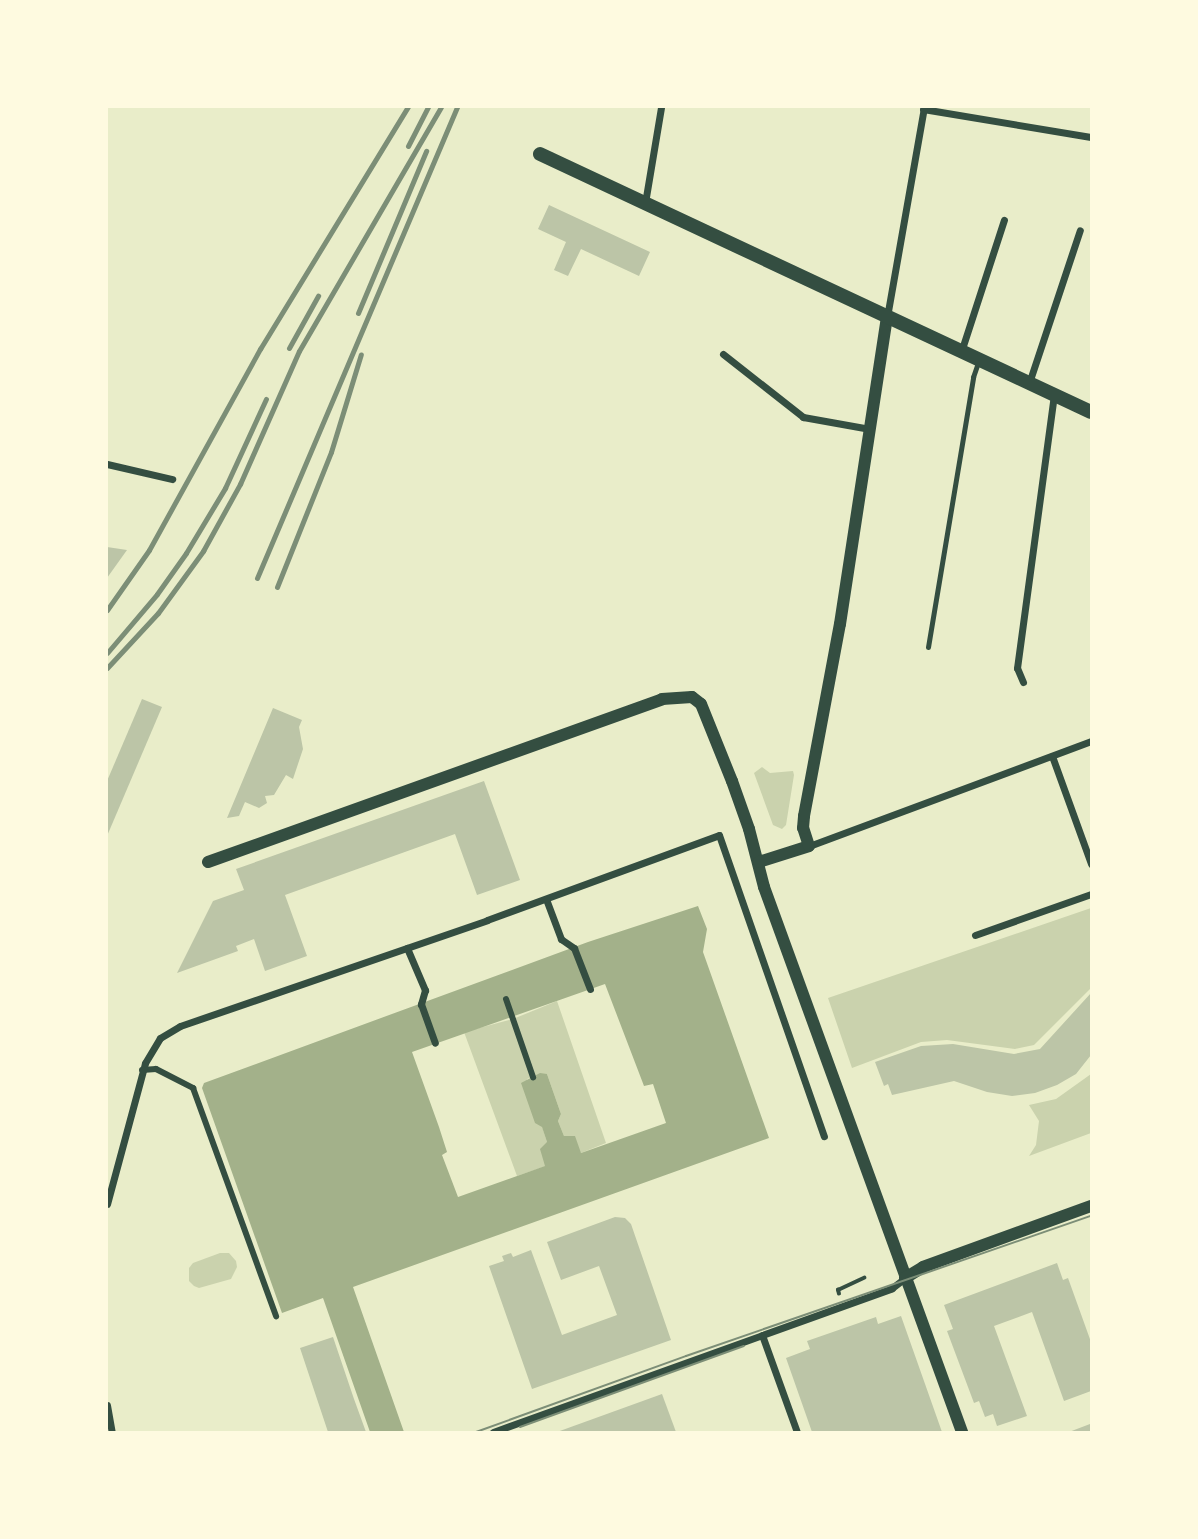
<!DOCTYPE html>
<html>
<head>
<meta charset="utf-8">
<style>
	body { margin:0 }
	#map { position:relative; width:1198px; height:1539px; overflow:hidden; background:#e9edc9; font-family:Inter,sans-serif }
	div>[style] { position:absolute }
	.green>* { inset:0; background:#cad2ad }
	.water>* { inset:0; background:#a3b18a }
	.building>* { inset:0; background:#bcc5a7 }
	.path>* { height:3.5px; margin:-1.75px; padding:0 1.75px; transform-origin:1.75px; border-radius:1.75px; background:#344e41 }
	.service>* { height:5px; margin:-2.5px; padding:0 2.5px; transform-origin:2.5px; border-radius:2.5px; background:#344e41 }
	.pedestrian>* { height:6px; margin:-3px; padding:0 3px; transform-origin:3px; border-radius:3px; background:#344e41 }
	.minor>* { height:7px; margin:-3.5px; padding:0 3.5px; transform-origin:3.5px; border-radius:3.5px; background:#344e41 }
	.tertiary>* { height:12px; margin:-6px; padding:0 6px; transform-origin:6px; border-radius:6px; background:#344e41 }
	.secondary>* { height:14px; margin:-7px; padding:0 7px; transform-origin:7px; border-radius:7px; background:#344e41 }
	.tram>* { height:2px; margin:-1px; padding:0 1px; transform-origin:1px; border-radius:1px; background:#7c8e77 }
	.rail>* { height:5px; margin:-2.5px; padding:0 2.5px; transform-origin:2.5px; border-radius:2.5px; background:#7c8e77 }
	span { translate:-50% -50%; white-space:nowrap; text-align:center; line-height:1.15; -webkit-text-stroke:6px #fefae0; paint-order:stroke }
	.frame { position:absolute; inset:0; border:108px solid #fefae0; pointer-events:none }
</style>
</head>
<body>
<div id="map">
	<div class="green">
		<div style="clip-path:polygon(762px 767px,770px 773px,793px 771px,794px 775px,786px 825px,782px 829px,773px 825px,754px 773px)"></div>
		<div style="clip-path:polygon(1091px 908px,1091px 988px,1034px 1045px,1015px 1049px,947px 1040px,921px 1042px,852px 1068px,828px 998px)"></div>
		<div style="clip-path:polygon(557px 1001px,606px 1143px,581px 1153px,564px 1136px,558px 1121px,561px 1114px,547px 1074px,540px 1074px,527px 1079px,547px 1142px,546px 1166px,517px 1176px,464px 1032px,513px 1019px)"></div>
		<div style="clip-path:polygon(1091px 1074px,1091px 1133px,1029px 1156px,1036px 1145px,1039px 1121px,1029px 1105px,1056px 1099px)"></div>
		<div style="clip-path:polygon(220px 1253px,229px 1253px,236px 1261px,237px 1267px,231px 1279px,199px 1288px,194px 1286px,189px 1281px,189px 1268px,193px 1263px)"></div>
	</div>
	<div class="water">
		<div style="clip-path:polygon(evenodd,698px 906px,707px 929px,703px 952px,769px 1138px,353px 1287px,404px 1432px,370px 1432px,323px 1298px,282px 1313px,202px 1088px,204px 1083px,588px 942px,698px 906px,605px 984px,644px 1086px,653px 1084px,666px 1123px,581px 1153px,575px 1136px,564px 1136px,558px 1121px,561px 1114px,547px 1074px,540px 1073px,521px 1083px,535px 1123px,542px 1127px,547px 1142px,540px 1149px,545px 1166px,458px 1197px,442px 1155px,447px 1152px,439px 1127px,412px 1052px,605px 984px)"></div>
	</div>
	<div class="building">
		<div style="clip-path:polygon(549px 205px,650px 252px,639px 276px,581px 249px,568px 276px,554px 270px,566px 242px,538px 229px)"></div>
		<div style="clip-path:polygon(107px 547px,127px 550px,107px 578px)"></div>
		<div style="clip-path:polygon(142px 699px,162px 707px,107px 836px,107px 781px)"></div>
		<div style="clip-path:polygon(273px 708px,302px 720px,299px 727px,303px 749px,293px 779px,286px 775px,274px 795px,265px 796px,267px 803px,259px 808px,245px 802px,239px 816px,227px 818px)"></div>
		<div style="clip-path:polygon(484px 781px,520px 880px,477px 895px,455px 834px,285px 895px,307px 956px,265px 971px,254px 939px,236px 946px,238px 951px,177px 973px,213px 901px,244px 890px,236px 869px)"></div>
		<div style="clip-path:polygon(1091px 993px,1091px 1055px,1076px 1074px,1057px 1085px,1035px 1093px,1012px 1096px,987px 1092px,954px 1081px,892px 1095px,888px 1084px,884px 1086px,875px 1062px,921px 1046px,953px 1044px,1014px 1054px,1040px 1049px)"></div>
		<div style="clip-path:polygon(615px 1217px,625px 1218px,631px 1224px,671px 1340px,532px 1389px,489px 1266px,504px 1261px,502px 1256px,511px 1253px,513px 1257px,531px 1250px,562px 1335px,617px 1315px,599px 1266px,561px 1280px,547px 1242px)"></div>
		<div style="clip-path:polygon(1057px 1263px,1063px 1280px,1068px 1278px,1091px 1342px,1091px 1391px,1064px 1401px,1032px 1312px,994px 1326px,1027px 1416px,997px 1426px,993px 1414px,985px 1417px,979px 1401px,974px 1403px,947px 1331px,953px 1329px,944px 1305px)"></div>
		<div style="clip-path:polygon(901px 1316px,942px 1432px,812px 1432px,786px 1358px,810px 1349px,807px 1341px,876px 1317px,878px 1324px)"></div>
		<div style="clip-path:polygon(333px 1337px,354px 1399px,366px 1432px,328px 1432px,300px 1348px)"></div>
		<div style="clip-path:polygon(662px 1394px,676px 1432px,557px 1432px)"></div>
		<div style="clip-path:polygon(1090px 1424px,1091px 1432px,1069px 1432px)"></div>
	</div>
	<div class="path">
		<div style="left:839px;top:1294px;width:4px;rotate:-104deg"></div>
		<div style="left:838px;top:1290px;width:29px;rotate:-25deg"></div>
	</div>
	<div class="service">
		<div style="left:928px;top:647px;width:274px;rotate:-80.5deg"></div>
		<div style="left:973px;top:377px;width:18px;rotate:-71deg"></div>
	</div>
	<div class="pedestrian">
		<div style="left:506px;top:999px;width:83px;rotate:70.9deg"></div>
		<div style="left:142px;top:1070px;width:14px;rotate:-4deg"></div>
		<div style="left:156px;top:1069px;width:42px;rotate:27.2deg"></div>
		<div style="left:193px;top:1088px;width:243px;rotate:70deg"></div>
	</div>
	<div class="minor">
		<div style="left:923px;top:109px;width:170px;rotate:9.5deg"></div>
		<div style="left:645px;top:203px;width:97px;rotate:-80.5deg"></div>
		<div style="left:887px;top:317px;width:213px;rotate:-80deg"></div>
		<div style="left:961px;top:352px;width:139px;rotate:-72deg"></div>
		<div style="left:723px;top:354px;width:102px;rotate:38.2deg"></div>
		<div style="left:803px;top:417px;width:68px;rotate:10.2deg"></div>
		<div style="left:1029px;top:383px;width:161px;rotate:-71.6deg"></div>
		<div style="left:107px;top:464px;width:67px;rotate:13deg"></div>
		<div style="left:1023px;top:682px;width:15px;rotate:-113deg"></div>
		<div style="left:1017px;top:668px;width:275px;rotate:-82.3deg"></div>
		<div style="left:1052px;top:756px;width:115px;rotate:70.1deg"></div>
		<div style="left:809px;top:846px;width:301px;rotate:-20.4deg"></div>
		<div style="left:546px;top:899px;width:43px;rotate:69.4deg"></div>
		<div style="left:561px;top:939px;width:16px;rotate:35deg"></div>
		<div style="left:574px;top:948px;width:44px;rotate:68.7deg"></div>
		<div style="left:975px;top:935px;width:123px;rotate:-19.5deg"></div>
		<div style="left:407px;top:948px;width:46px;rotate:66.8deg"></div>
		<div style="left:425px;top:990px;width:15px;rotate:106deg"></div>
		<div style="left:421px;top:1004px;width:41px;rotate:70.3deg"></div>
		<div style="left:107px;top:1204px;width:146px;rotate:-74.9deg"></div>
		<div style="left:145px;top:1063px;width:29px;rotate:-59deg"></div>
		<div style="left:160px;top:1038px;width:23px;rotate:-31deg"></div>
		<div style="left:180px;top:1026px;width:325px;rotate:-19deg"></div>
		<div style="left:487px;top:920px;width:247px;rotate:-20.1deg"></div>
		<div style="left:719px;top:835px;width:319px;rotate:70.8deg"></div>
		<div style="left:762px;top:1335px;width:103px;rotate:70.2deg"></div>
		<div style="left:107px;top:1405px;width:27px;rotate:80deg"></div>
		<div style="left:493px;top:1432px;width:424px;rotate:-19.8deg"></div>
		<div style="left:892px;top:1288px;width:16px;rotate:-38deg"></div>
	</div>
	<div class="tertiary">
		<div style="left:208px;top:862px;width:482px;rotate:-19.7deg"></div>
		<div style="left:662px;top:699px;width:30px;rotate:-4deg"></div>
		<div style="left:692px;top:697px;width:11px;rotate:38deg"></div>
		<div style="left:701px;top:704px;width:83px;rotate:68.1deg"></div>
		<div style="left:732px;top:781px;width:51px;rotate:70.5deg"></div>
		<div style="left:749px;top:829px;width:60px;rotate:75.5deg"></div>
		<div style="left:764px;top:887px;width:580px;rotate:70.03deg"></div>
		<div style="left:759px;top:862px;width:52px;rotate:-17.7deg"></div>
		<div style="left:809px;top:846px;width:19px;rotate:-108deg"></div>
		<div style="left:803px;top:828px;width:12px;rotate:-85deg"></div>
		<div style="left:804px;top:816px;width:195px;rotate:-79.4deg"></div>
		<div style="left:840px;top:624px;width:310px;rotate:-81.3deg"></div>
		<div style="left:905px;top:1278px;width:21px;rotate:-31deg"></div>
		<div style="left:923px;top:1267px;width:179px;rotate:-20deg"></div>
	</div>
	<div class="secondary">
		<div style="left:540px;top:154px;width:608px;rotate:25.09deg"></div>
	</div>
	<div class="tram">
		<div style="left:520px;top:1427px;width:238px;rotate:-19.9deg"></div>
		<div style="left:476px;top:1432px;width:223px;rotate:-19.9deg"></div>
		<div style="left:686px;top:1356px;width:429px;rotate:-19.1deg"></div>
	</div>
	<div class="rail">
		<div style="left:408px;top:146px;width:44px;rotate:-62.9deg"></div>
		<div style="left:358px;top:313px;width:176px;rotate:-67.2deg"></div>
		<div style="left:289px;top:348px;width:60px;rotate:-60.9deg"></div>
		<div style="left:257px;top:578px;width:512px;rotate:-66.99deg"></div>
		<div style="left:277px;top:587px;width:145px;rotate:-68.2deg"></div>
		<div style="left:331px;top:452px;width:102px;rotate:-73deg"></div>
		<div style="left:107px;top:610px;width:73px;rotate:-55deg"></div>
		<div style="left:149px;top:550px;width:230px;rotate:-61.1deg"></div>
		<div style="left:260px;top:349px;width:284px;rotate:-58.6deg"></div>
		<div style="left:107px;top:653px;width:77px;rotate:-49.7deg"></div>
		<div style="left:157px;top:594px;width:50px;rotate:-54.7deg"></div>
		<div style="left:186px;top:553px;width:76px;rotate:-59deg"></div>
		<div style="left:225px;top:488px;width:98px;rotate:-65.3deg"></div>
		<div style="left:107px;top:668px;width:75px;rotate:-47.2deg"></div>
		<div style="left:158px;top:613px;width:77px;rotate:-54deg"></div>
		<div style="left:203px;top:551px;width:77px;rotate:-61.1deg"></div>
		<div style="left:240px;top:484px;width:145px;rotate:-66.1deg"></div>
		<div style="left:299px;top:351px;width:282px;rotate:-59.8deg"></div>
	</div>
	<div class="frame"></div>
</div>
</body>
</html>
